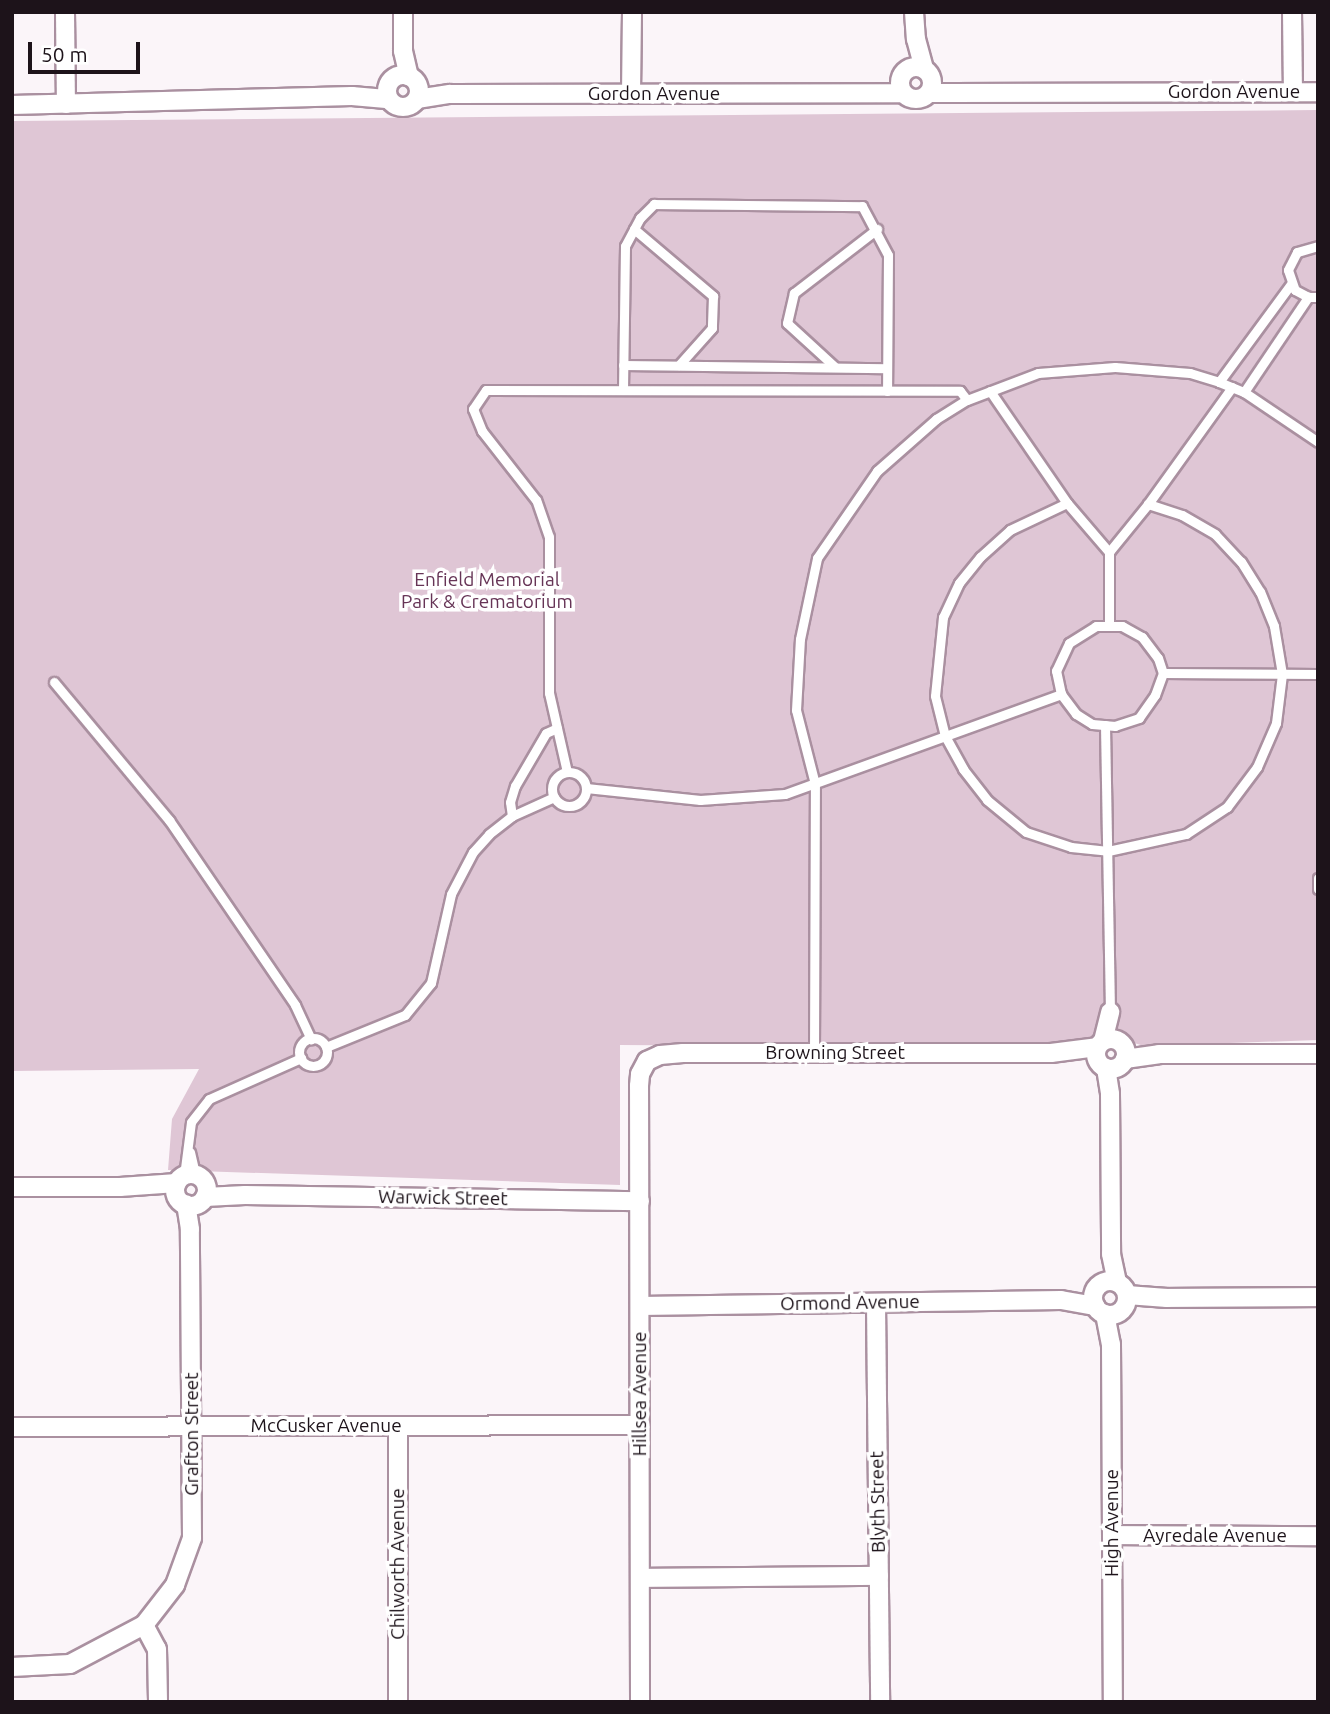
<!DOCTYPE html>
<html>
<head>
<meta charset="utf-8">
<style>
	body { margin:0 }
	#map { position:relative; width:1330px; height:1714px; overflow:hidden; background:#fbf5f9; font-family:Ubuntu,sans-serif }
	div>[style] { position:absolute }
	.green>* { inset:0; background:#dfc6d5 }
	.roads { filter:drop-shadow(2px 0 #aa90a0) drop-shadow(-2px 0 #aa90a0) drop-shadow(0 2px #aa90a0) drop-shadow(0 -2px #aa90a0) }
	.lane>* { height:9px; margin:-4.5px; padding:0 4.5px; transform-origin:4.5px; border-radius:4.5px; background:#fff }
	.lane>.ring { margin:-4.5px; padding:0; box-sizing:content-box; background:none; border:9px solid #fff; border-radius:50% }
	.street>* { height:18px; margin:-9px; padding:0 9px; transform-origin:9px; border-radius:9px; background:#fff }
	.street>.ring { margin:-9px; padding:0; box-sizing:content-box; background:none; border:18px solid #fff; border-radius:50% }
	span { translate:-50% -50%; white-space:nowrap; text-align:center; line-height:1.15; -webkit-text-stroke:7px #fff; paint-order:stroke }
	.street-label { font-size:19px; color:#1d131a }
	.park-label { font-size:19px; color:#663456 }
	.frame { position:absolute; inset:0; border:14px solid #1d131a; pointer-events:none }
	.scale { position:absolute; left:28px; top:42px; width:112px; height:32px; box-sizing:border-box; border:4px solid #1d131a; border-top:0; padding-left:9px; font-size:21px; line-height:24px; white-space:nowrap; color:#1d131a; -webkit-text-stroke:5px #fff; paint-order:stroke }
</style>
</head>
<body>
<div id="map">
	<div class="green">
		<div style="clip-path:polygon(1318px 110px,1318px 1040px,1144px 1046px,1105px 1034px,1067px 1048px,620px 1045px,620px 1185px,168px 1170px,172px 1119px,199px 1069px,12px 1071px,12px 121px)"></div>
	</div>
	<div class="roads">
		<div class="lane">
			<div style="left:634px;top:229px;width:104px;rotate:40.3deg"></div>
			<div style="left:713px;top:296px;width:32px;rotate:92deg"></div>
			<div style="left:712px;top:328px;width:50px;rotate:131.7deg"></div>
			<div style="left:1318px;top:246px;width:22px;rotate:164deg"></div>
			<div style="left:1297px;top:252px;width:20px;rotate:117deg"></div>
			<div style="left:1288px;top:270px;width:21px;rotate:71deg"></div>
			<div style="left:1295px;top:290px;width:15px;rotate:28deg"></div>
			<div style="left:1308px;top:297px;width:10px"></div>
			<div style="left:623px;top:365px;width:264px;rotate:0.7deg"></div>
			<div style="left:835px;top:367px;width:65px;rotate:-137.5deg"></div>
			<div style="left:787px;top:323px;width:31px;rotate:-77deg"></div>
			<div style="left:794px;top:293px;width:105px;rotate:-37.6deg"></div>
			<div style="left:1219px;top:382px;width:122px;rotate:-53.7deg"></div>
			<div style="left:623px;top:390px;width:144px;rotate:-89.2deg"></div>
			<div style="left:625px;top:246px;width:32px;rotate:-62deg"></div>
			<div style="left:640px;top:218px;width:20px;rotate:-45deg"></div>
			<div style="left:654px;top:204px;width:208px;rotate:0.6deg"></div>
			<div style="left:862px;top:206px;width:55px;rotate:62deg"></div>
			<div style="left:888px;top:255px;width:136px;rotate:90.4deg"></div>
			<div style="left:990px;top:391px;width:136px;rotate:55.5deg"></div>
			<div style="left:1067px;top:503px;width:65px;rotate:49.4deg"></div>
			<div style="left:1109px;top:552px;width:62px;rotate:-50.9deg"></div>
			<div style="left:1148px;top:504px;width:144px;rotate:-54.3deg"></div>
			<div style="left:1244px;top:392px;width:115px;rotate:-56deg"></div>
			<div style="left:1067px;top:503px;width:63px;rotate:154.7deg"></div>
			<div style="left:1010px;top:530px;width:40px;rotate:138deg"></div>
			<div style="left:980px;top:557px;width:33px;rotate:129deg"></div>
			<div style="left:959px;top:583px;width:38px;rotate:115deg"></div>
			<div style="left:943px;top:617px;width:79px;rotate:95.8deg"></div>
			<div style="left:935px;top:696px;width:41px;rotate:76deg"></div>
			<div style="left:945px;top:736px;width:38px;rotate:61deg"></div>
			<div style="left:963px;top:769px;width:39px;rotate:52deg"></div>
			<div style="left:987px;top:800px;width:50px;rotate:39.4deg"></div>
			<div style="left:1026px;top:832px;width:47px;rotate:18.4deg"></div>
			<div style="left:1071px;top:847px;width:37px;rotate:6deg"></div>
			<div style="left:1108px;top:851px;width:80px;rotate:-12.3deg"></div>
			<div style="left:1186px;top:834px;width:49px;rotate:-33.4deg"></div>
			<div style="left:1227px;top:807px;width:50px;rotate:-53.1deg"></div>
			<div style="left:1257px;top:767px;width:48px;rotate:-66.6deg"></div>
			<div style="left:1276px;top:723px;width:49px;rotate:-83deg"></div>
			<div style="left:1282px;top:674px;width:49px;rotate:-99.5deg"></div>
			<div style="left:1274px;top:626px;width:37px;rotate:-112deg"></div>
			<div style="left:1260px;top:592px;width:36px;rotate:-122deg"></div>
			<div style="left:1241px;top:562px;width:38px;rotate:-133deg"></div>
			<div style="left:1215px;top:534px;width:38px;rotate:-150deg"></div>
			<div style="left:1182px;top:515px;width:36px;rotate:-162deg"></div>
			<div style="left:1109px;top:626px;width:74px;rotate:-90deg"></div>
			<div style="left:1163px;top:673px;width:155px;rotate:0.4deg"></div>
			<div style="left:54px;top:682px;width:180px;rotate:50.2deg"></div>
			<div style="left:169px;top:820px;width:224px;rotate:55.7deg"></div>
			<div style="left:295px;top:1005px;width:38px;rotate:65deg"></div>
			<div style="left:1105px;top:725px;width:287px;rotate:89deg"></div>
			<div style="left:567px;top:772px;width:81px;rotate:-102.8deg"></div>
			<div style="left:549px;top:693px;width:156px;rotate:-90deg"></div>
			<div style="left:549px;top:537px;width:39px;rotate:-109deg"></div>
			<div style="left:536px;top:500px;width:88px;rotate:-128deg"></div>
			<div style="left:482px;top:431px;width:24px;rotate:-112deg"></div>
			<div style="left:473px;top:409px;width:23px;rotate:-56deg"></div>
			<div style="left:486px;top:390px;width:474px;rotate:0.1deg"></div>
			<div style="left:960px;top:391px;width:11px;rotate:52deg"></div>
			<div class="ring" style="left:552px;top:772px;width:25px;height:25px"></div>
			<div style="left:586px;top:788px;width:115px;rotate:6deg"></div>
			<div style="left:700px;top:800px;width:85px;rotate:-4deg"></div>
			<div style="left:785px;top:794px;width:294px;rotate:-19.9deg"></div>
			<div style="left:1061px;top:694px;width:24px;rotate:-102deg"></div>
			<div style="left:1056px;top:671px;width:31px;rotate:-65deg"></div>
			<div style="left:1069px;top:643px;width:32px;rotate:-32deg"></div>
			<div style="left:1096px;top:626px;width:26px"></div>
			<div style="left:1122px;top:626px;width:23px;rotate:29deg"></div>
			<div style="left:1142px;top:637px;width:26px;rotate:53deg"></div>
			<div style="left:1158px;top:658px;width:16px;rotate:72deg"></div>
			<div style="left:1163px;top:673px;width:23px;rotate:110deg"></div>
			<div style="left:1155px;top:695px;width:28px;rotate:125deg"></div>
			<div style="left:1139px;top:718px;width:25px;rotate:162deg"></div>
			<div style="left:1115px;top:726px;width:23px;rotate:-175deg"></div>
			<div style="left:1092px;top:724px;width:19px;rotate:-148deg"></div>
			<div style="left:1076px;top:714px;width:25px;rotate:-127deg"></div>
			<div style="left:512px;top:816px;width:14px;rotate:-98deg"></div>
			<div style="left:510px;top:802px;width:17px;rotate:-73deg"></div>
			<div style="left:515px;top:786px;width:61px;rotate:-59.7deg"></div>
			<div style="left:546px;top:733px;width:12px;rotate:-24deg"></div>
			<div style="left:1318px;top:878px;width:11px;rotate:90deg"></div>
			<div class="ring" style="left:299px;top:1038px;width:19px;height:19px"></div>
			<div style="left:326px;top:1047px;width:85px;rotate:-22.1deg"></div>
			<div style="left:405px;top:1015px;width:41px;rotate:-50.9deg"></div>
			<div style="left:431px;top:983px;width:91px;rotate:-77.3deg"></div>
			<div style="left:451px;top:894px;width:47px;rotate:-62.4deg"></div>
			<div style="left:473px;top:852px;width:24px;rotate:-48deg"></div>
			<div style="left:489px;top:834px;width:29px;rotate:-38deg"></div>
			<div style="left:512px;top:816px;width:46px;rotate:-24.3deg"></div>
			<div style="left:814px;top:1053px;width:269px;rotate:-89.8deg"></div>
			<div style="left:815px;top:784px;width:76px;rotate:-104.4deg"></div>
			<div style="left:796px;top:710px;width:71px;rotate:-86.8deg"></div>
			<div style="left:800px;top:639px;width:83px;rotate:-78.1deg"></div>
			<div style="left:817px;top:558px;width:106px;rotate:-55.4deg"></div>
			<div style="left:877px;top:471px;width:79px;rotate:-41.4deg"></div>
			<div style="left:936px;top:419px;width:36px;rotate:-32deg"></div>
			<div style="left:967px;top:400px;width:76px;rotate:-20.8deg"></div>
			<div style="left:1038px;top:373px;width:77px;rotate:-4.5deg"></div>
			<div style="left:1115px;top:367px;width:75px;rotate:4.6deg"></div>
			<div style="left:1190px;top:373px;width:30px;rotate:17deg"></div>
			<div style="left:1219px;top:382px;width:27px;rotate:22deg"></div>
			<div style="left:1244px;top:392px;width:89px;rotate:34deg"></div>
			<div style="left:190px;top:1152px;width:23px;rotate:77deg"></div>
			<div style="left:184px;top:1176px;width:54px;rotate:-82.6deg"></div>
			<div style="left:191px;top:1122px;width:29px;rotate:-52deg"></div>
			<div style="left:209px;top:1099px;width:101px;rotate:-24deg"></div>
		</div>
		<div class="street">
			<div style="left:65px;top:12px;width:92px;rotate:89.4deg"></div>
			<div style="left:403px;top:12px;width:39px;rotate:90deg"></div>
			<div style="left:403px;top:51px;width:26px;rotate:77deg"></div>
			<div style="left:914px;top:12px;width:27px;rotate:86deg"></div>
			<div style="left:916px;top:39px;width:31px;rotate:75deg"></div>
			<div style="left:1292px;top:12px;width:80px;rotate:89.3deg"></div>
			<div class="ring" style="left:900px;top:67px;width:14px;height:14px"></div>
			<div class="ring" style="left:387px;top:75px;width:14px;height:14px"></div>
			<div style="left:929px;top:93px;width:389px;rotate:-0.1deg"></div>
			<div style="left:631px;top:94px;width:82px;rotate:-89.3deg"></div>
			<div style="left:417px;top:99px;width:33px;rotate:-9deg"></div>
			<div style="left:450px;top:94px;width:453px;rotate:-0.1deg"></div>
			<div style="left:12px;top:105px;width:340px;rotate:-1.5deg"></div>
			<div style="left:352px;top:96px;width:37px;rotate:5deg"></div>
			<div class="ring" style="left:1096px;top:1039px;width:12px;height:12px"></div>
			<div style="left:1103px;top:1041px;width:30px;rotate:-76deg"></div>
			<div style="left:1125px;top:1059px;width:34px;rotate:-8deg"></div>
			<div style="left:1159px;top:1054px;width:159px"></div>
			<div style="left:1106px;top:1068px;width:26px;rotate:81deg"></div>
			<div style="left:1110px;top:1094px;width:160px;rotate:89.6deg"></div>
			<div style="left:1111px;top:1254px;width:29px;rotate:78deg"></div>
			<div class="ring" style="left:175px;top:1174px;width:14px;height:14px"></div>
			<div style="left:12px;top:1187px;width:108px"></div>
			<div style="left:120px;top:1187px;width:57px;rotate:-4deg"></div>
			<div style="left:205px;top:1197px;width:40px;rotate:-2.9deg"></div>
			<div style="left:245px;top:1195px;width:395px;rotate:0.9deg"></div>
			<div class="ring" style="left:1093px;top:1281px;width:16px;height:16px"></div>
			<div style="left:1127px;top:1295px;width:40px;rotate:4.3deg"></div>
			<div style="left:1167px;top:1298px;width:151px;rotate:-0.4deg"></div>
			<div style="left:876px;top:1303px;width:399px;rotate:89.4deg"></div>
			<div style="left:640px;top:1306px;width:421px;rotate:-0.8deg"></div>
			<div style="left:1061px;top:1300px;width:35px;rotate:10deg"></div>
			<div style="left:1105px;top:1314px;width:31px;rotate:79deg"></div>
			<div style="left:1111px;top:1344px;width:358px;rotate:89.7deg"></div>
			<div style="left:398px;top:1426px;width:276px;rotate:90deg"></div>
			<div style="left:12px;top:1427px;width:628px;rotate:-0.18deg"></div>
			<div style="left:1112px;top:1535px;width:206px;rotate:0.3deg"></div>
			<div style="left:640px;top:1578px;width:239px;rotate:-0.5deg"></div>
			<div style="left:144px;top:1625px;width:27px;rotate:62deg"></div>
			<div style="left:157px;top:1649px;width:53px;rotate:88.9deg"></div>
			<div style="left:12px;top:1667px;width:58px;rotate:-3deg"></div>
			<div style="left:70px;top:1664px;width:84px;rotate:-27.8deg"></div>
			<div style="left:144px;top:1625px;width:51px;rotate:-52.2deg"></div>
			<div style="left:175px;top:1585px;width:50px;rotate:-70.1deg"></div>
			<div style="left:192px;top:1538px;width:309px;rotate:-90.4deg"></div>
			<div style="left:190px;top:1229px;width:25px;rotate:-99deg"></div>
			<div style="left:640px;top:1702px;width:616px;rotate:-90.09deg"></div>
			<div style="left:639px;top:1086px;width:12px;rotate:-85deg"></div>
			<div style="left:640px;top:1074px;width:15px;rotate:-62deg"></div>
			<div style="left:647px;top:1061px;width:14px;rotate:-25deg"></div>
			<div style="left:660px;top:1055px;width:23px;rotate:-5deg"></div>
			<div style="left:683px;top:1053px;width:368px"></div>
			<div style="left:1051px;top:1053px;width:46px;rotate:-7.4deg"></div>
		</div>
	</div>
	<div class="street-label">
		<span style="left:1234px;top:92px">Gordon Avenue</span>
		<span style="left:654px;top:94px">Gordon Avenue</span>
		<span style="left:835px;top:1053px">Browning Street</span>
		<span style="left:443px;top:1198px;rotate:1deg">Warwick Street</span>
		<span style="left:850px;top:1303px;rotate:-1deg">Ormond Avenue</span>
		<span style="left:640px;top:1394px;rotate:-90deg">Hillsea Avenue</span>
		<span style="left:326px;top:1426px">McCusker Avenue</span>
		<span style="left:192px;top:1434px;rotate:-90deg">Grafton Street</span>
		<span style="left:878px;top:1502px;rotate:-91deg">Blyth Street</span>
		<span style="left:1112px;top:1523px;rotate:-90deg">High Avenue</span>
		<span style="left:1215px;top:1536px">Ayredale Avenue</span>
		<span style="left:398px;top:1564px;rotate:-90deg">Chilworth Avenue</span>
	</div>
	<div class="park-label">
		<span style="left:487px;top:591px">Enfield Memorial<br>Park &amp; Crematorium</span>
	</div>
	<div class="frame"></div>
	<div class="scale">50 m</div>
</div>
</body>
</html>
